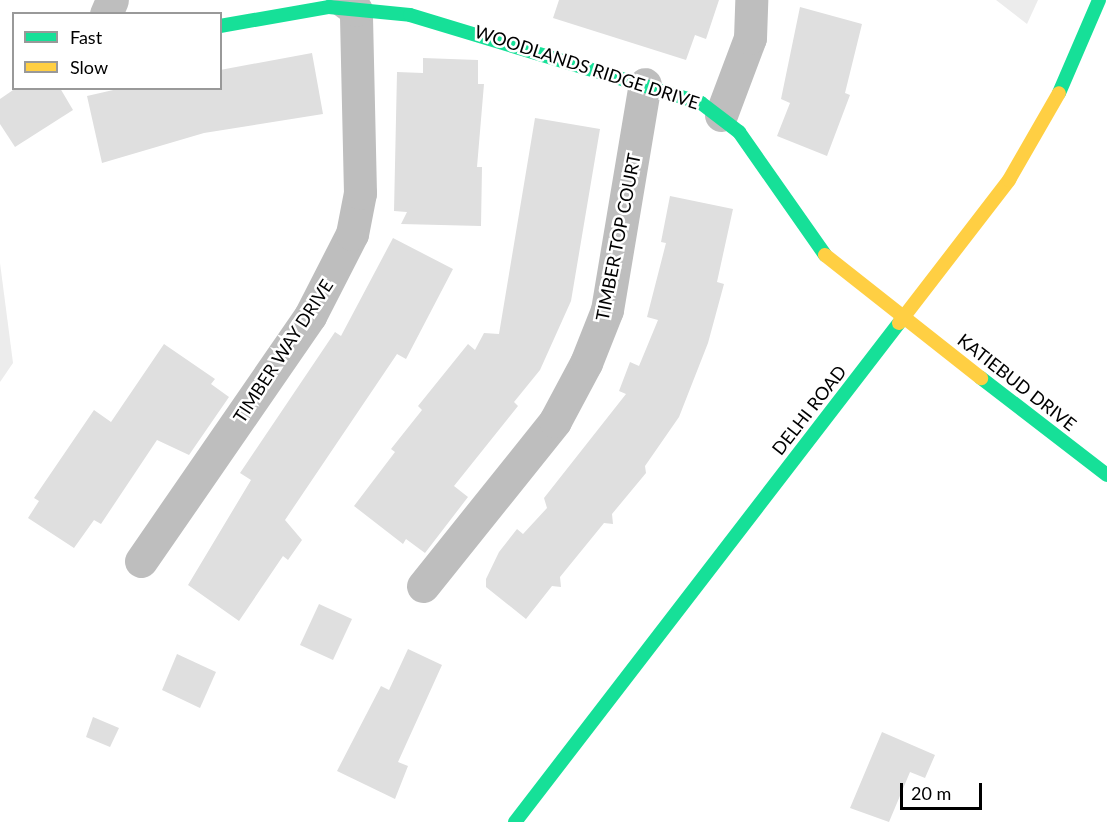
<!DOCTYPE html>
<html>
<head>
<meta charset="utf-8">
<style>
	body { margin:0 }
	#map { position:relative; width:1107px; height:822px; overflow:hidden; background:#fff; font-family:Lato,sans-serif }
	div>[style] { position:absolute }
	.green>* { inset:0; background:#ececec }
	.building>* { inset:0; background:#dfdfdf }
	.street>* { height:33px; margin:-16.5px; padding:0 16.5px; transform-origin:16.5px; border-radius:16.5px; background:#bebebe }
	.fast>* { height:14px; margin:-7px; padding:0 7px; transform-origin:7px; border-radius:7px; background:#16e098 }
	.slow>* { height:14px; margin:-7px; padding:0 7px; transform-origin:7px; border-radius:7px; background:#ffcf43 }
	span { translate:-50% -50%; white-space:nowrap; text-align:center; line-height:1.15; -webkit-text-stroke:5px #fff; paint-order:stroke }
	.street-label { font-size:18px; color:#000 }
	.legend { position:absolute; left:12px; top:12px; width:210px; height:78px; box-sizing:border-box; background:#fff; border:2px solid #999; margin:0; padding:8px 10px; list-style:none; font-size:18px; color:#000 }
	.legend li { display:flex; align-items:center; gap:12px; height:30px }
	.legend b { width:30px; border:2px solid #999 }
	.scale { position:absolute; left:900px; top:783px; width:82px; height:27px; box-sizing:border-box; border:3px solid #000; border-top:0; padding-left:8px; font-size:18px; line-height:21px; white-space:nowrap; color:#000; -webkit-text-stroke:4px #fff; paint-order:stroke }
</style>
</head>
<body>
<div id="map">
	<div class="green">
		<div style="clip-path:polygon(996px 0,1038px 0,1027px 24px)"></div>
		<div style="clip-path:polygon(0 263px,13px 363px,0 382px)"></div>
	</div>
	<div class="building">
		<div style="clip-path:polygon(559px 0,719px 0,706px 39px,695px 35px,686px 60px,553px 18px)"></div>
		<div style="clip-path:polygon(800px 7px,862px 24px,845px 93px,850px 95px,827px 156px,777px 136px,790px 103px,781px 99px)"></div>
		<div style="clip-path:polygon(312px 53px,323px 114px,204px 133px,102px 163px,87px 96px,122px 88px,220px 88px,220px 70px)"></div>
		<div style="clip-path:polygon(423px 58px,478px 60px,478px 84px,484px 84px,477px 167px,482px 167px,481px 226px,401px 224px,407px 212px,394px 211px,397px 72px,423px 73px)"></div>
		<div style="clip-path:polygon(16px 88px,60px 88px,73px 110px,15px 147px,0 124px,0 99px)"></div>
		<div style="clip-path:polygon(535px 118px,600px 129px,571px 301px,540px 370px,514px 402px,518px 406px,454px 486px,468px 497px,425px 553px,406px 539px,403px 544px,354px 506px,395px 452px,391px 449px,422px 410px,418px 406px,468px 344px,475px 350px,484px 333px,499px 334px)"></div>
		<div style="clip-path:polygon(670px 196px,733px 209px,717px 282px,724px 284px,708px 343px,679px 417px,645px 466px,646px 473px,612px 514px,613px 524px,604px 523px,560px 577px,561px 587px,552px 586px,526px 619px,486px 587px,486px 579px,499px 552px,517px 529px,523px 534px,547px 508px,544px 498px,626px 394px,619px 391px,630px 362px,639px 366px,658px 320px,647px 317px,666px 243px,661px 242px)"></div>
		<div style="clip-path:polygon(393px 238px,453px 269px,406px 359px,397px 354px,285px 520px,302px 540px,288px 560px,283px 556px,239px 621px,188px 585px,251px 480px,240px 473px,335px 332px,341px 336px)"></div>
		<div style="clip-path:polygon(164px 344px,215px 379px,211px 384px,229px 397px,189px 455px,157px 440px,101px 524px,94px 520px,74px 548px,28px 518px,39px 501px,34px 498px,94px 410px,111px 422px)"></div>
		<div style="clip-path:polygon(319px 604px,352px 619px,333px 660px,300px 645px)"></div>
		<div style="clip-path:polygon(408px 649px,442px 665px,398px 762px,408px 766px,395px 799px,337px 771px,381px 686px,389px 690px)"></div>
		<div style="clip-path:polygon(177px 654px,216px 672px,200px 708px,162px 690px)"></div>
		<div style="clip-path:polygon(93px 717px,119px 728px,110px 747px,86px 737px)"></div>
		<div style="clip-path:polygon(882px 732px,935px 755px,925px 778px,910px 772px,889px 822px,850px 808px)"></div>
	</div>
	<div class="street">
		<div style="left:106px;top:14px;width:15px;rotate:-67deg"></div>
		<div style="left:721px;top:115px;width:82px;rotate:-69.4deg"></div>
		<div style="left:750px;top:38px;width:38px;rotate:-88deg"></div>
		<div style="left:141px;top:561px;width:298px;rotate:-55.4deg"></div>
		<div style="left:310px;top:316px;width:92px;rotate:-62.9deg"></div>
		<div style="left:352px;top:234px;width:42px;rotate:-79deg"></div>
		<div style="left:360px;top:193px;width:183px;rotate:-91.3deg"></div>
		<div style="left:356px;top:10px;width:17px;rotate:-144deg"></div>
		<div style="left:423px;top:586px;width:211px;rotate:-51.3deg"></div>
		<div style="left:555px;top:421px;width:66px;rotate:-61.9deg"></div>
		<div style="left:586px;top:363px;width:57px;rotate:-68.4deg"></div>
		<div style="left:607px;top:310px;width:229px;rotate:-80.5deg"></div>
	</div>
	<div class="fast">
		<div style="left:220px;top:26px;width:111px;rotate:-9.9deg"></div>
		<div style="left:329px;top:7px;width:81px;rotate:5.6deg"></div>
		<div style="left:410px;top:15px;width:304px;rotate:16.8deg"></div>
		<div style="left:701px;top:103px;width:48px;rotate:37.3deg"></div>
		<div style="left:739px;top:132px;width:150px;rotate:55deg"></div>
		<div style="left:1059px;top:93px;width:101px;rotate:-66.7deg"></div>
		<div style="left:981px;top:378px;width:159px;rotate:37.6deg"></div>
		<div style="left:515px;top:822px;width:630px;rotate:-52.42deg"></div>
	</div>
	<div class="slow">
		<div style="left:825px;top:255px;width:199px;rotate:38.3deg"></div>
		<div style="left:899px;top:323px;width:180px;rotate:-52.4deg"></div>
		<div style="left:1009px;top:180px;width:100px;rotate:-60.1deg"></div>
	</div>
	<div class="street-label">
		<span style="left:587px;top:67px;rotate:18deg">WOODLANDS RIDGE DRIVE</span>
		<span style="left:618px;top:237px;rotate:-79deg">TIMBER TOP COURT</span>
		<span style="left:283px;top:351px;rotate:-57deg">TIMBER WAY DRIVE</span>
		<span style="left:1017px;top:382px;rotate:38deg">KATIEBUD DRIVE</span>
		<span style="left:809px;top:410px;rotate:-52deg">DELHI ROAD</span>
	</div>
	<ul class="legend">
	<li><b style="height:8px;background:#16e098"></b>Fast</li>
	<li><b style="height:8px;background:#ffcf43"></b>Slow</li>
	</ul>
	<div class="scale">20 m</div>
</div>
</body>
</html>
